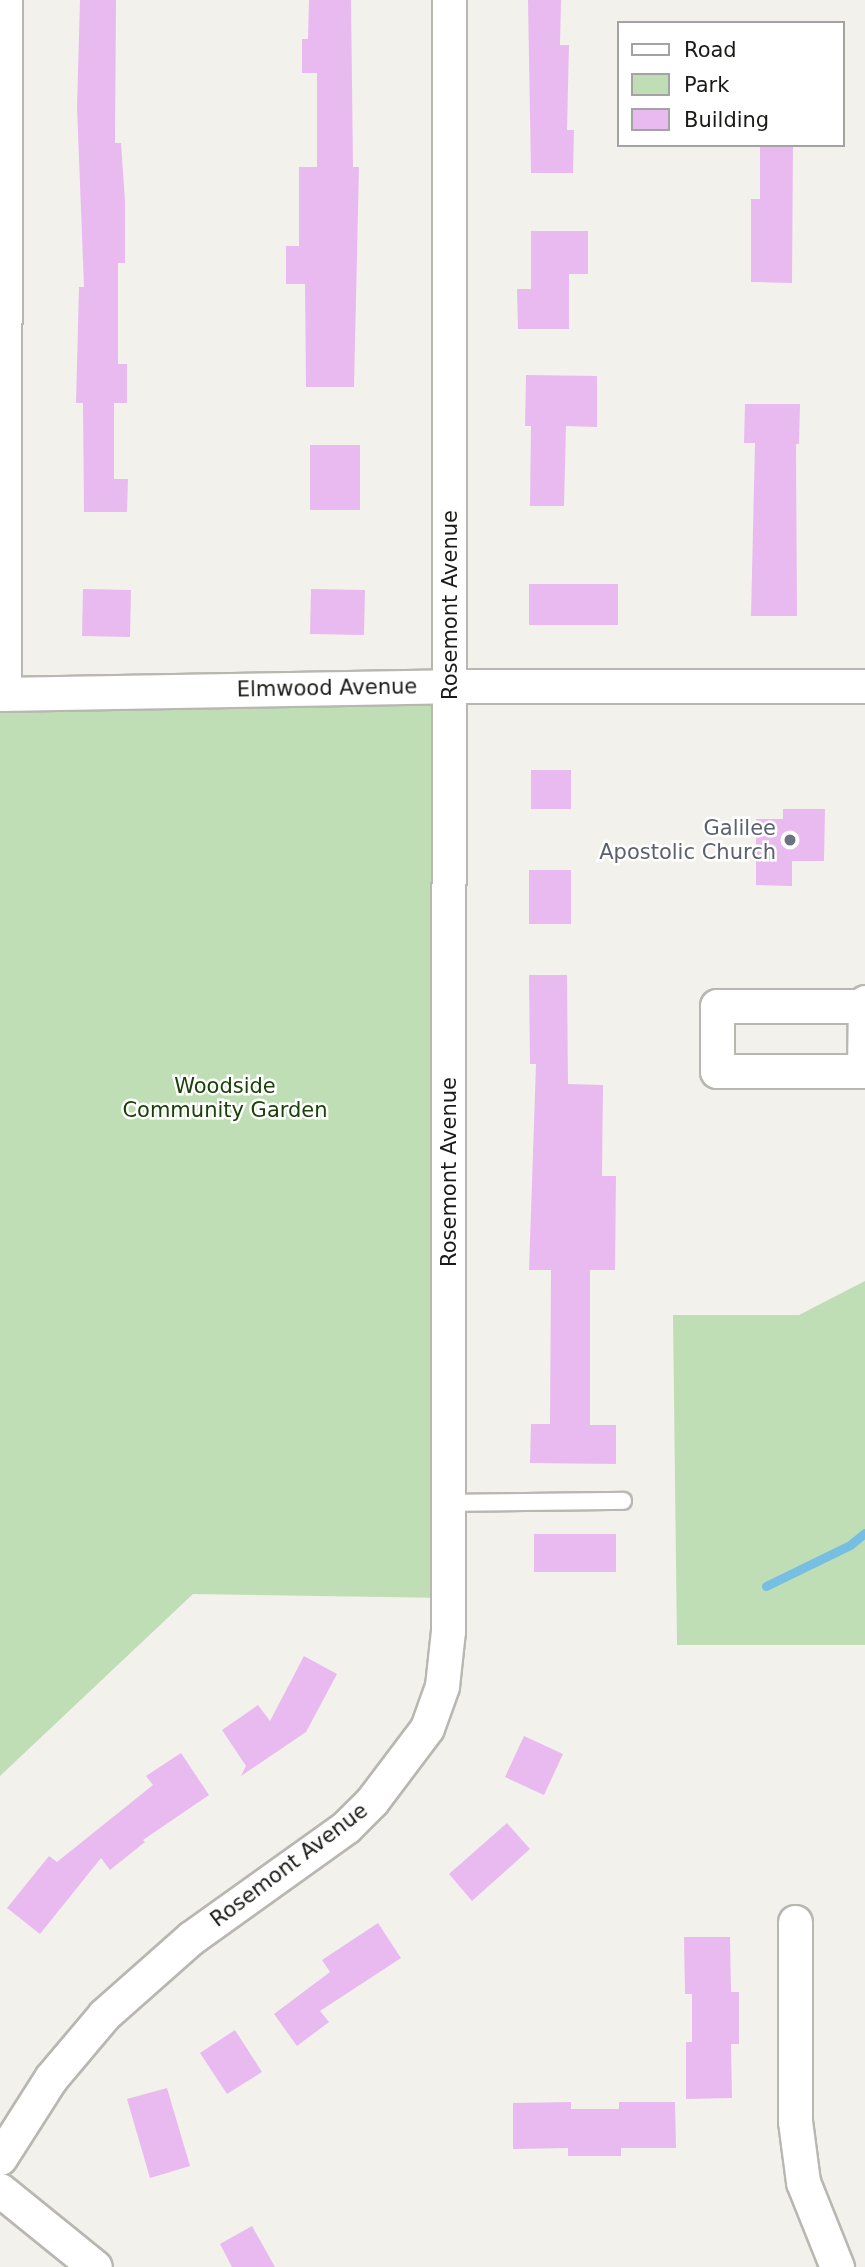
<!DOCTYPE html>
<html>
<head>
<meta charset="utf-8">
<style>
	body { margin:0 }
	#map { position:relative; width:865px; height:2267px; overflow:hidden; background:#f3f1ec; font-family:"DejaVu Sans",sans-serif }
	div>[style] { position:absolute }
	.green>* { inset:0; background:#bfdeb5 }
	.stream>* { height:9px; margin:-4.5px; padding:0 4.5px; transform-origin:4.5px; border-radius:4.5px; background:#76bee2 }
	.building>* { inset:0; background:#e9baf0 }
	.roads { filter:drop-shadow(2px 0 #b9b7b2) drop-shadow(-2px 0 #b9b7b2) drop-shadow(0 2px #b9b7b2) drop-shadow(0 -2px #b9b7b2) }
	.lane>* { height:16px; margin:-8px; padding:0 8px; transform-origin:8px; border-radius:8px; background:#fff }
	.street>* { height:33px; margin:-16.5px; padding:0 16.5px; transform-origin:16.5px; border-radius:16.5px; background:#fff }
	.dots>* { width:19px; height:19px; translate:-50% -50%; box-sizing:border-box; border:4px solid #fff; border-radius:50% }
	span { translate:-50% -50%; white-space:nowrap; text-align:center; line-height:1.15; -webkit-text-stroke:5px #fff; paint-order:stroke }
	.street-label { font-size:21px; color:#1a1a18 }
	.worship-label { font-size:21px; color:#5b616d }
	.right { translate:-100% -50%; text-align:right }
	.park-label { font-size:21px; color:#1a4108 }
	.legend { position:absolute; left:617px; top:21px; width:228px; height:126px; box-sizing:border-box; background:#fff; border:2px solid #a3a3a3; margin:0; padding:9px 12px; list-style:none; font-size:21px; color:#1a1a18 }
	.legend li { display:flex; align-items:center; gap:14px; height:35px }
	.legend b { width:35px; border:2px solid #a3a3a3 }
</style>
</head>
<body>
<div id="map">
	<div class="green">
		<div style="clip-path:polygon(450px 686px,448px 1598px,193px 1594px,0 1776px,0 694px)"></div>
		<div style="clip-path:polygon(865px 1281px,865px 1645px,677px 1645px,673px 1315px,799px 1315px)"></div>
	</div>
	<div class="stream">
		<div style="left:766px;top:1586px;width:93px;rotate:-26deg"></div>
		<div style="left:850px;top:1545px;width:19px;rotate:-39deg"></div>
	</div>
	<div class="building">
		<div style="clip-path:polygon(80px 0,116px 0,115px 143px,121px 143px,125px 201px,125px 263px,118px 263px,118px 364px,127px 364px,127px 403px,114px 403px,114px 479px,128px 479px,127px 512px,84px 512px,83px 403px,76px 403px,79px 287px,84px 287px,77px 107px)"></div>
		<div style="clip-path:polygon(309px 0,351px 0,353px 167px,359px 167px,354px 387px,306px 387px,305px 284px,286px 284px,286px 246px,299px 246px,299px 167px,317px 167px,317px 73px,302px 73px,302px 39px,308px 39px)"></div>
		<div style="clip-path:polygon(528px 0,561px 0,560px 45px,569px 45px,567px 130px,574px 130px,573px 173px,531px 173px)"></div>
		<div style="clip-path:polygon(760px 145px,793px 145px,792px 283px,751px 282px,751px 199px,760px 199px)"></div>
		<div style="clip-path:polygon(531px 231px,588px 231px,588px 274px,569px 274px,569px 329px,518px 329px,517px 289px,531px 289px)"></div>
		<div style="clip-path:polygon(526px 375px,597px 376px,597px 427px,566px 426px,564px 506px,530px 506px,531px 426px,525px 426px)"></div>
		<div style="clip-path:polygon(745px 404px,800px 404px,799px 444px,796px 444px,797px 616px,751px 616px,755px 443px,744px 443px)"></div>
		<div style="clip-path:polygon(310px 445px,360px 445px,360px 510px,310px 510px)"></div>
		<div style="clip-path:polygon(529px 584px,618px 584px,618px 625px,529px 625px)"></div>
		<div style="clip-path:polygon(83px 589px,131px 590px,130px 637px,82px 636px)"></div>
		<div style="clip-path:polygon(311px 589px,365px 590px,364px 635px,310px 634px)"></div>
		<div style="clip-path:polygon(531px 770px,571px 770px,571px 809px,531px 809px)"></div>
		<div style="clip-path:polygon(783px 809px,825px 809px,824px 861px,792px 861px,792px 886px,756px 885px,756px 819px,783px 819px)"></div>
		<div style="clip-path:polygon(529px 870px,571px 870px,571px 924px,529px 924px)"></div>
		<div style="clip-path:polygon(529px 975px,567px 975px,568px 1084px,603px 1085px,602px 1176px,616px 1176px,615px 1270px,590px 1270px,590px 1425px,616px 1425px,616px 1464px,530px 1463px,531px 1424px,550px 1424px,551px 1270px,529px 1270px,536px 1064px,530px 1064px)"></div>
		<div style="clip-path:polygon(534px 1534px,616px 1534px,616px 1572px,534px 1572px)"></div>
		<div style="clip-path:polygon(304px 1656px,337px 1674px,306px 1732px,241px 1776px,246px 1766px,222px 1730px,258px 1705px,270px 1721px)"></div>
		<div style="clip-path:polygon(524px 1736px,563px 1754px,544px 1795px,505px 1777px)"></div>
		<div style="clip-path:polygon(181px 1753px,209px 1795px,143px 1840px,145px 1842px,110px 1870px,101px 1858px,40px 1934px,7px 1908px,49px 1856px,57px 1862px,153px 1785px,146px 1776px)"></div>
		<div style="clip-path:polygon(507px 1823px,530px 1849px,472px 1901px,449px 1874px)"></div>
		<div style="clip-path:polygon(378px 1923px,401px 1958px,320px 2011px,329px 2022px,297px 2046px,274px 2014px,330px 1972px,322px 1960px)"></div>
		<div style="clip-path:polygon(684px 1937px,730px 1937px,731px 1992px,739px 1992px,739px 2044px,731px 2044px,732px 2098px,686px 2099px,686px 2042px,692px 2042px,692px 1994px,685px 1994px)"></div>
		<div style="clip-path:polygon(235px 2030px,262px 2072px,227px 2094px,200px 2053px)"></div>
		<div style="clip-path:polygon(167px 2088px,190px 2166px,150px 2178px,127px 2099px)"></div>
		<div style="clip-path:polygon(571px 2102px,571px 2109px,619px 2109px,619px 2102px,675px 2102px,676px 2148px,621px 2148px,621px 2156px,568px 2156px,568px 2148px,513px 2149px,513px 2103px)"></div>
		<div style="clip-path:polygon(252px 2226px,275px 2267px,232px 2267px,220px 2244px)"></div>
	</div>
	<div class="roads">
		<div class="lane">
			<div style="left:448px;top:1503px;width:175px;rotate:-0.7deg"></div>
		</div>
		<div class="street">
			<div style="left:0;top:694px;width:450px;rotate:-1deg"></div>
			<div style="left:450px;top:686px;width:415px"></div>
			<div style="left:4px;top:694px;width:694px;rotate:-89.92deg"></div>
			<div style="left:864px;top:1006px;width:147px;rotate:180deg"></div>
			<div style="left:717px;top:1006px;width:65px;rotate:90deg"></div>
			<div style="left:717px;top:1071px;width:147px"></div>
			<div style="left:864px;top:1071px;width:69px;rotate:-89.2deg"></div>
			<div style="left:795px;top:1922px;width:199px;rotate:90deg"></div>
			<div style="left:795px;top:2121px;width:62px;rotate:82.5deg"></div>
			<div style="left:803px;top:2182px;width:92px;rotate:68.2deg"></div>
			<div style="left:0;top:2158px;width:95px;rotate:-57.5deg"></div>
			<div style="left:51px;top:2078px;width:82px;rotate:-49.9deg"></div>
			<div style="left:104px;top:2015px;width:116px;rotate:-41.5deg"></div>
			<div style="left:191px;top:1938px;width:191px;rotate:-35.6deg"></div>
			<div style="left:346px;top:1827px;width:37px;rotate:-45deg"></div>
			<div style="left:372px;top:1801px;width:91px;rotate:-53deg"></div>
			<div style="left:427px;top:1728px;width:45px;rotate:-70.3deg"></div>
			<div style="left:442px;top:1686px;width:55px;rotate:-83.8deg"></div>
			<div style="left:448px;top:1631px;width:1631px;rotate:-89.96deg"></div>
			<div style="left:0;top:2190px;width:122px;rotate:39deg"></div>
		</div>
	</div>
	<div class="dots">
		<div style="left:790px;top:840px;background:#6b7280"></div>
	</div>
	<div class="street-label">
		<span style="left:450px;top:605px;rotate:-90deg">Rosemont Avenue</span>
		<span style="left:327px;top:688px;rotate:-1deg">Elmwood Avenue</span>
		<span style="left:449px;top:1172px;rotate:-90deg">Rosemont Avenue</span>
		<span style="left:289px;top:1865px;rotate:-37deg">Rosemont Avenue</span>
	</div>
	<div class="worship-label">
		<span class="right" style="left:776px;top:840px">Galilee<br>Apostolic Church</span>
	</div>
	<div class="park-label">
		<span style="left:225px;top:1098px">Woodside<br>Community Garden</span>
	</div>
	<ul class="legend">
	<li><b style="height:9px;background:#fff"></b>Road</li>
	<li><b style="height:19px;background:#bfdeb5"></b>Park</li>
	<li><b style="height:19px;background:#e9baf0"></b>Building</li>
	</ul>
</div>
</body>
</html>
